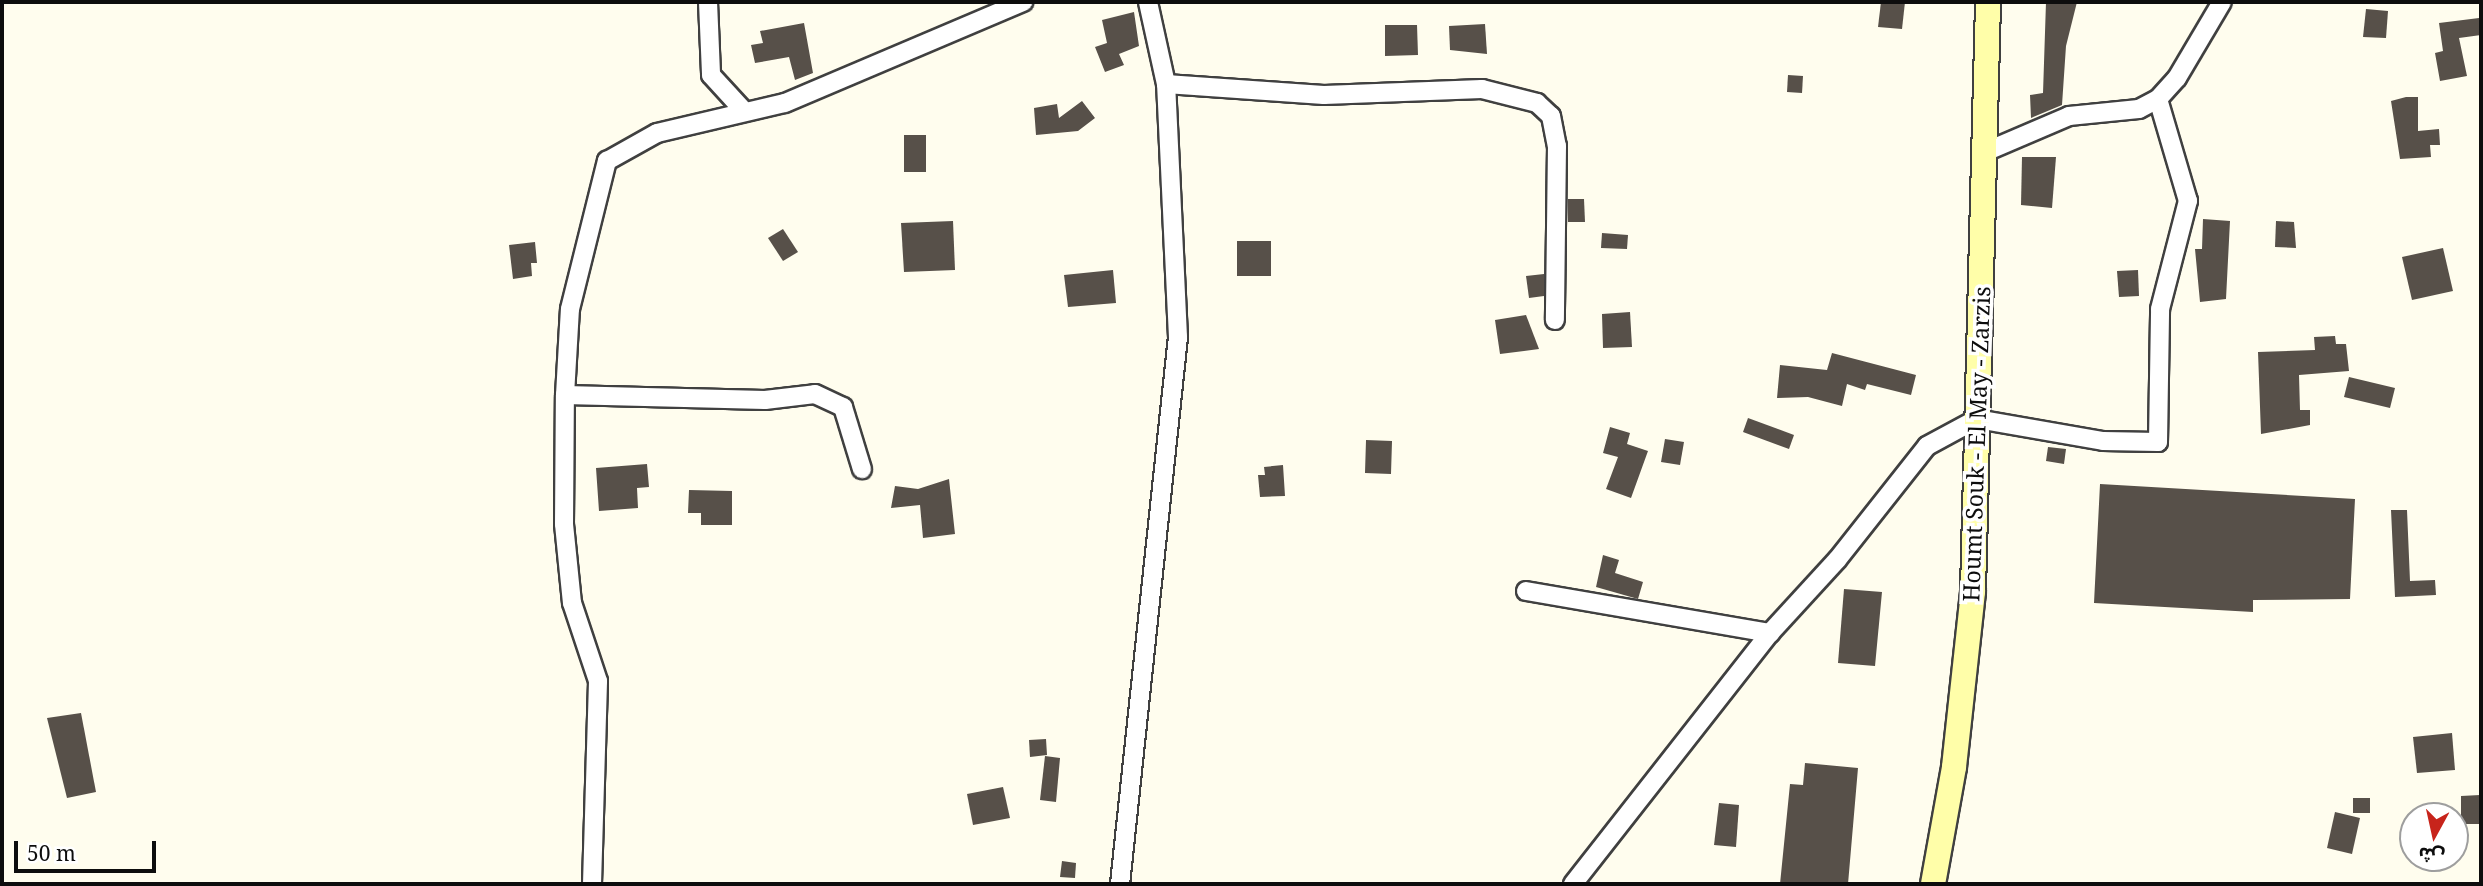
<!DOCTYPE html>
<html>
<head>
<meta charset="utf-8">
<style>
	body { margin:0 }
	#map { position:relative; width:2483px; height:886px; overflow:hidden; background:#fffdee; font-family:"Noto Serif","Noto Sans Arabic",serif }
	div>[style] { position:absolute }
	.building>* { inset:0; background:#575049 }
	.roads { filter:drop-shadow(2px 0 #404040) drop-shadow(-2px 0 #404040) drop-shadow(0 2px #404040) drop-shadow(0 -2px #404040) }
	.minor>* { height:18px; margin:-9px; padding:0 9px; transform-origin:9px; border-radius:9px; background:#fff }
	.secondary>* { height:24px; margin:-12px; padding:0 12px; transform-origin:12px; border-radius:12px; background:#fffea9 }
	span { translate:-50% -50%; white-space:nowrap; text-align:center; line-height:1.15; -webkit-text-stroke:7px #fff; paint-order:stroke }
	.street-label { font-size:23px; color:#0d0d0d }
	.frame { position:absolute; inset:0; border:4px solid #0d0d0d; pointer-events:none }
	.north { position:absolute; left:2399px; top:802px; width:70px; height:70px; box-sizing:border-box; background:#fff; border:2px solid #9e9e9e; border-radius:50%; rotate:188deg; font-size:19px; font-weight:700; line-height:28px; text-align:center; color:#0d0d0d }
	.north::after { content:''; display:block; margin:auto; width:24px; height:32px; background:#c7241b; clip-path:polygon(50% 0,100% 100%,50% 72%,0 100%) }
	.scale { position:absolute; left:14px; top:841px; width:142px; height:32px; box-sizing:border-box; border:4px solid #0d0d0d; border-top:0; padding-left:9px; font-size:21px; line-height:24px; white-space:nowrap; color:#0d0d0d; -webkit-text-stroke:5px #fff; paint-order:stroke }
</style>
</head>
<body>
<div id="map">
	<div class="building">
		<div style="clip-path:polygon(1881px 2px,1905px 2px,1902px 29px,1878px 27px)"></div>
		<div style="clip-path:polygon(2046px 2px,2077px 2px,2066px 46px,2062px 105px,2031px 118px,2030px 95px,2043px 93px)"></div>
		<div style="clip-path:polygon(2366px 9px,2388px 11px,2386px 38px,2363px 37px)"></div>
		<div style="clip-path:polygon(1134px 12px,1139px 46px,1119px 54px,1124px 65px,1105px 72px,1095px 47px,1107px 43px,1102px 20px)"></div>
		<div style="clip-path:polygon(2479px 18px,2481px 35px,2459px 38px,2467px 76px,2440px 81px,2435px 53px,2443px 51px,2439px 23px)"></div>
		<div style="clip-path:polygon(804px 23px,813px 73px,795px 80px,789px 57px,755px 63px,751px 45px,763px 43px,760px 31px)"></div>
		<div style="clip-path:polygon(1485px 24px,1487px 54px,1450px 50px,1449px 26px)"></div>
		<div style="clip-path:polygon(1385px 25px,1417px 25px,1418px 55px,1385px 56px)"></div>
		<div style="clip-path:polygon(1788px 75px,1803px 76px,1802px 93px,1787px 92px)"></div>
		<div style="clip-path:polygon(2406px 97px,2418px 97px,2418px 131px,2439px 129px,2440px 145px,2430px 145px,2431px 157px,2400px 159px,2391px 101px)"></div>
		<div style="clip-path:polygon(1082px 101px,1095px 118px,1078px 131px,1036px 135px,1034px 108px,1057px 104px,1059px 118px)"></div>
		<div style="clip-path:polygon(904px 135px,926px 135px,926px 172px,904px 172px)"></div>
		<div style="clip-path:polygon(2022px 157px,2056px 157px,2052px 208px,2021px 205px)"></div>
		<div style="clip-path:polygon(1568px 199px,1584px 199px,1585px 222px,1568px 222px)"></div>
		<div style="clip-path:polygon(2203px 219px,2230px 221px,2226px 299px,2200px 302px,2195px 249px,2202px 249px)"></div>
		<div style="clip-path:polygon(953px 221px,955px 270px,904px 272px,901px 223px)"></div>
		<div style="clip-path:polygon(2276px 221px,2294px 222px,2296px 248px,2275px 247px)"></div>
		<div style="clip-path:polygon(783px 229px,798px 252px,783px 261px,768px 238px)"></div>
		<div style="clip-path:polygon(1602px 233px,1628px 235px,1627px 249px,1601px 248px)"></div>
		<div style="clip-path:polygon(1237px 241px,1271px 241px,1271px 276px,1237px 276px)"></div>
		<div style="clip-path:polygon(535px 242px,537px 263px,531px 263px,532px 276px,513px 279px,509px 245px)"></div>
		<div style="clip-path:polygon(2443px 248px,2453px 291px,2412px 300px,2402px 257px)"></div>
		<div style="clip-path:polygon(1113px 270px,1116px 303px,1068px 307px,1064px 275px)"></div>
		<div style="clip-path:polygon(2138px 270px,2139px 296px,2119px 297px,2117px 271px)"></div>
		<div style="clip-path:polygon(1544px 274px,1544px 296px,1529px 298px,1526px 276px)"></div>
		<div style="clip-path:polygon(1630px 312px,1632px 347px,1603px 348px,1602px 314px)"></div>
		<div style="clip-path:polygon(1526px 315px,1539px 349px,1500px 354px,1495px 320px)"></div>
		<div style="clip-path:polygon(2335px 336px,2336px 344px,2346px 344px,2349px 371px,2299px 375px,2300px 410px,2310px 410px,2310px 425px,2261px 434px,2258px 352px,2315px 350px,2314px 337px)"></div>
		<div style="clip-path:polygon(1832px 353px,1916px 375px,1911px 395px,1867px 384px,1865px 390px,1847px 384px,1842px 406px,1808px 397px,1777px 398px,1780px 365px,1827px 370px)"></div>
		<div style="clip-path:polygon(2349px 377px,2395px 388px,2390px 408px,2344px 397px)"></div>
		<div style="clip-path:polygon(1748px 418px,1794px 435px,1789px 449px,1743px 432px)"></div>
		<div style="clip-path:polygon(1610px 427px,1630px 433px,1627px 444px,1648px 451px,1631px 498px,1606px 489px,1618px 457px,1603px 453px)"></div>
		<div style="clip-path:polygon(1665px 439px,1684px 442px,1680px 465px,1661px 462px)"></div>
		<div style="clip-path:polygon(1366px 440px,1392px 441px,1391px 474px,1365px 473px)"></div>
		<div style="clip-path:polygon(2048px 447px,2066px 449px,2064px 464px,2046px 461px)"></div>
		<div style="clip-path:polygon(647px 464px,649px 487px,637px 488px,638px 508px,599px 511px,596px 468px)"></div>
		<div style="clip-path:polygon(1283px 465px,1285px 496px,1260px 497px,1258px 475px,1265px 475px,1264px 467px)"></div>
		<div style="clip-path:polygon(949px 479px,955px 534px,923px 538px,920px 505px,891px 508px,895px 486px,918px 489px)"></div>
		<div style="clip-path:polygon(2100px 484px,2355px 499px,2350px 599px,2253px 600px,2253px 612px,2094px 603px)"></div>
		<div style="clip-path:polygon(689px 490px,732px 491px,732px 525px,701px 525px,701px 513px,688px 513px)"></div>
		<div style="clip-path:polygon(2391px 510px,2407px 510px,2410px 581px,2435px 580px,2436px 595px,2395px 597px)"></div>
		<div style="clip-path:polygon(1603px 555px,1619px 560px,1615px 573px,1643px 582px,1638px 599px,1596px 587px)"></div>
		<div style="clip-path:polygon(1844px 589px,1882px 592px,1875px 666px,1838px 663px)"></div>
		<div style="clip-path:polygon(81px 713px,96px 792px,67px 798px,47px 718px)"></div>
		<div style="clip-path:polygon(2452px 733px,2455px 770px,2417px 773px,2413px 737px)"></div>
		<div style="clip-path:polygon(1046px 739px,1047px 755px,1030px 757px,1029px 740px)"></div>
		<div style="clip-path:polygon(1045px 756px,1060px 758px,1056px 802px,1040px 800px)"></div>
		<div style="clip-path:polygon(1805px 763px,1858px 768px,1848px 884px,1780px 884px,1790px 784px,1803px 785px)"></div>
		<div style="clip-path:polygon(1003px 787px,1010px 818px,973px 825px,967px 794px)"></div>
		<div style="clip-path:polygon(2480px 795px,2480px 824px,2461px 824px,2461px 796px)"></div>
		<div style="clip-path:polygon(2353px 798px,2370px 798px,2370px 813px,2353px 813px)"></div>
		<div style="clip-path:polygon(1719px 803px,1739px 805px,1736px 847px,1714px 845px)"></div>
		<div style="clip-path:polygon(2335px 812px,2360px 818px,2352px 854px,2327px 848px)"></div>
		<div style="clip-path:polygon(1062px 861px,1076px 863px,1075px 878px,1060px 877px)"></div>
	</div>
	<div class="roads">
		<div class="minor">
			<div style="left:708px;top:2px;width:73px;rotate:87.6deg"></div>
			<div style="left:711px;top:75px;width:49px;rotate:47.5deg"></div>
			<div style="left:1166px;top:84px;width:158px;rotate:4deg"></div>
			<div style="left:1324px;top:95px;width:158px;rotate:-2.2deg"></div>
			<div style="left:1482px;top:89px;width:57px;rotate:14.3deg"></div>
			<div style="left:1537px;top:103px;width:19px;rotate:43deg"></div>
			<div style="left:1551px;top:116px;width:31px;rotate:79deg"></div>
			<div style="left:1557px;top:146px;width:174px;rotate:90.7deg"></div>
			<div style="left:1985px;top:152px;width:91px;rotate:-23.2deg"></div>
			<div style="left:2069px;top:116px;width:70px;rotate:-5.7deg"></div>
			<div style="left:2139px;top:109px;width:21px;rotate:-28deg"></div>
			<div style="left:2158px;top:99px;width:28px;rotate:-48deg"></div>
			<div style="left:2177px;top:78px;width:88px;rotate:-59.4deg"></div>
			<div style="left:565px;top:395px;width:200px;rotate:1.4deg"></div>
			<div style="left:765px;top:400px;width:50px;rotate:-6.8deg"></div>
			<div style="left:815px;top:394px;width:31px;rotate:25deg"></div>
			<div style="left:843px;top:407px;width:65px;rotate:73deg"></div>
			<div style="left:1526px;top:591px;width:248px;rotate:9.8deg"></div>
			<div style="left:592px;top:884px;width:203px;rotate:-88.3deg"></div>
			<div style="left:598px;top:681px;width:82px;rotate:-108.4deg"></div>
			<div style="left:572px;top:603px;width:79px;rotate:-95.8deg"></div>
			<div style="left:564px;top:524px;width:129px;rotate:-89.6deg"></div>
			<div style="left:565px;top:395px;width:86px;rotate:-86.7deg"></div>
			<div style="left:570px;top:309px;width:153px;rotate:-76deg"></div>
			<div style="left:607px;top:161px;width:57px;rotate:-29.2deg"></div>
			<div style="left:657px;top:133px;width:131px;rotate:-13.2deg"></div>
			<div style="left:785px;top:103px;width:259px;rotate:-23deg"></div>
			<div style="left:1120px;top:884px;width:550px;rotate:-83.95deg"></div>
			<div style="left:1178px;top:337px;width:253px;rotate:-92.7deg"></div>
			<div style="left:1166px;top:84px;width:84px;rotate:-102.4deg"></div>
			<div style="left:1573px;top:884px;width:319px;rotate:-51.9deg"></div>
			<div style="left:1770px;top:633px;width:99px;rotate:-47.5deg"></div>
			<div style="left:1837px;top:560px;width:145px;rotate:-51.7deg"></div>
			<div style="left:1927px;top:446px;width:57px;rotate:-28.4deg"></div>
			<div style="left:1977px;top:419px;width:128px;rotate:9.9deg"></div>
			<div style="left:2103px;top:441px;width:55px;rotate:1deg"></div>
			<div style="left:2158px;top:442px;width:133px;rotate:-89.1deg"></div>
			<div style="left:2160px;top:309px;width:112px;rotate:-75.5deg"></div>
			<div style="left:2188px;top:201px;width:106px;rotate:-106.4deg"></div>
		</div>
		<div class="secondary">
			<div style="left:1933px;top:884px;width:119px;rotate:-79.8deg"></div>
			<div style="left:1954px;top:767px;width:177px;rotate:-83.8deg"></div>
			<div style="left:1973px;top:591px;width:589px;rotate:-88.54deg"></div>
		</div>
	</div>
	<div class="street-label">
		<span style="left:1976px;top:444px;rotate:-88deg">Houmt Souk - El May - Zarzis</span>
	</div>
	<div class="frame"></div>
	<div class="north">ش</div>
	<div class="scale">50 m</div>
</div>
</body>
</html>
